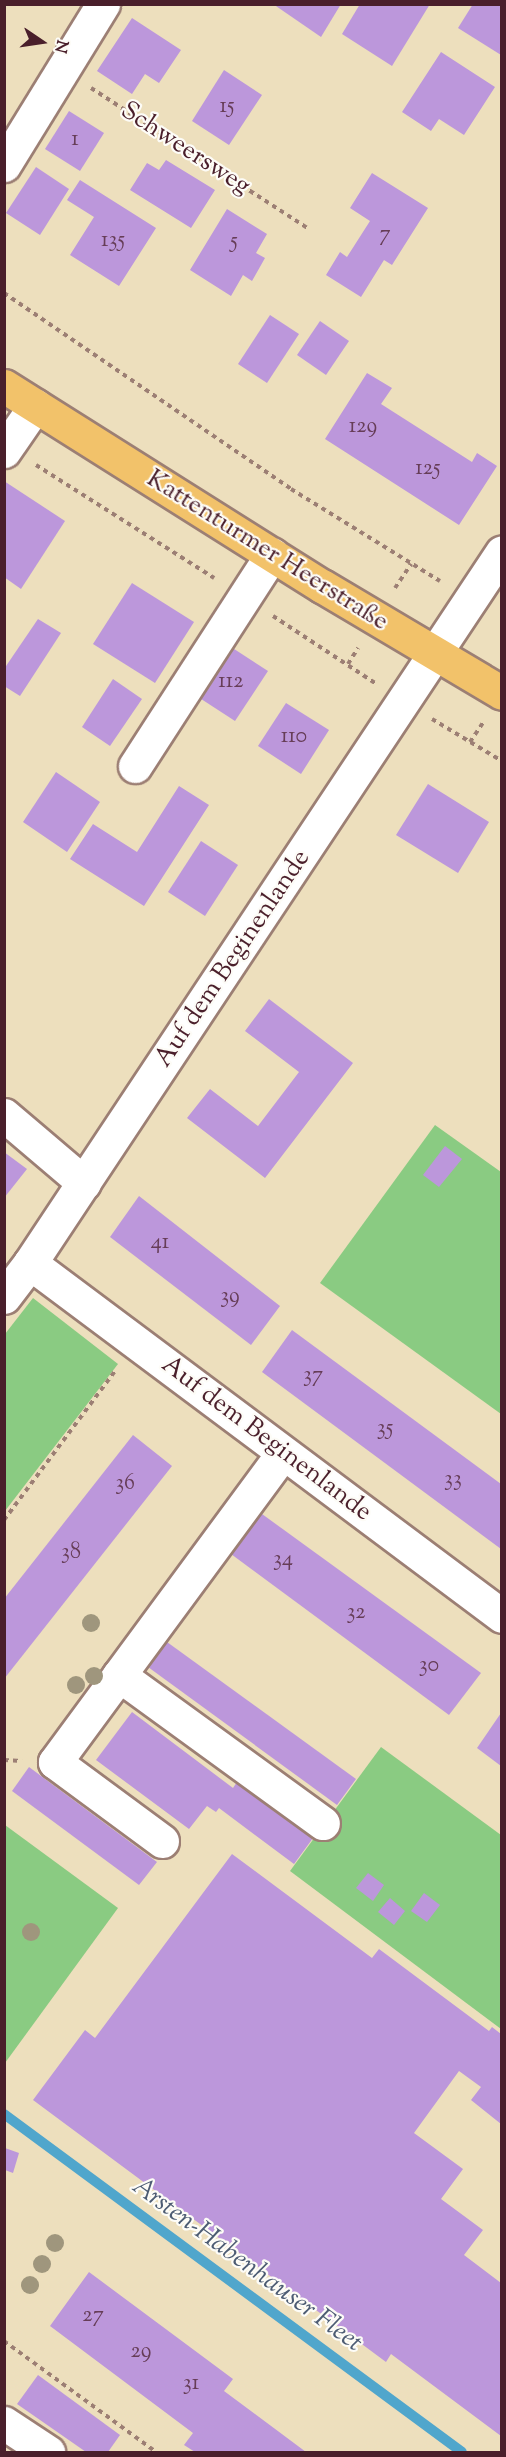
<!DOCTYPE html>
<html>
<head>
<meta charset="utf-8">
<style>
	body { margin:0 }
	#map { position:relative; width:506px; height:2457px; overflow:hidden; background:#eddfbd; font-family:"Sorts Mill Goudy",serif }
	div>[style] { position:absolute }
	.green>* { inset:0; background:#8acb82 }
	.stream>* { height:10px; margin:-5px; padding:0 5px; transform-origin:5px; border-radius:5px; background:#50a6cc }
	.building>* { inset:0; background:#bc97db }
	.path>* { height:4px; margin-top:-2px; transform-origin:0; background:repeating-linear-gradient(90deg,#9c7f74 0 4.5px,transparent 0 9px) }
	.roads { filter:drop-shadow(2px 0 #9c7f74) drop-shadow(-2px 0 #9c7f74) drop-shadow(0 2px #9c7f74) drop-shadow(0 -2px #9c7f74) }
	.minor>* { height:33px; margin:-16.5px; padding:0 16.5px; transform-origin:16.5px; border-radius:16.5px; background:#fff }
	.major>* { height:33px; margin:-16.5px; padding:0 16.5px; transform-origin:16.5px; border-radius:16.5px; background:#f2c26a }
	.trees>* { width:18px; height:18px; margin:-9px; border-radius:50%; background:#9f967d }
	span { translate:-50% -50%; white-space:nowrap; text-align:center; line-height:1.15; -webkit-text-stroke:4.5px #fdfcf7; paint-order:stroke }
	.number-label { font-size:22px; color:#663d57 }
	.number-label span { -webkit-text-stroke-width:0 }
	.street-label { font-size:26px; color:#4a1f2b }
	.water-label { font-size:27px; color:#4d5c73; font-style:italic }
	.frame { position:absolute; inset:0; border:6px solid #4a1f2b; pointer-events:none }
	.north { position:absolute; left:12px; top:12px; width:60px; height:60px; -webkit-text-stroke:4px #fdfcf7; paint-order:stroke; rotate:103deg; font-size:16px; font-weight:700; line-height:24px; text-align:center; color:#4a1f2b }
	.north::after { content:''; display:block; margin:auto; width:21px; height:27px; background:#4a1f2b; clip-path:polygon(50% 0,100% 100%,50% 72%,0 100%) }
</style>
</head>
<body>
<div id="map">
	<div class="green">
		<div style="clip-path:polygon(435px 1125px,501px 1172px,501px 1414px,320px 1283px)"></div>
		<div style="clip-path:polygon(33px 1298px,118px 1364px,5px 1511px,5px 1334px)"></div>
		<div style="clip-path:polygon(381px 1747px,501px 1835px,501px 2029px,290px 1871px)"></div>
		<div style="clip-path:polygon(5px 1825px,118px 1908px,5px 2063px)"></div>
	</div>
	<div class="stream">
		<div style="left:4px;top:2114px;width:569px;rotate:36.43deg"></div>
	</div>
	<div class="building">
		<div style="clip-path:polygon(273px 4px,341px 4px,321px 37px)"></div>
		<div style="clip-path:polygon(360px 4px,430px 4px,392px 66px,342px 34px)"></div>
		<div style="clip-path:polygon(473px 4px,501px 4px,501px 55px,458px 28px)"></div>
		<div style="clip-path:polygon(132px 18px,181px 50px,159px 83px,145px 74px,132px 94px,97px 71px)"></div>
		<div style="clip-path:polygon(441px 52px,495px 87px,464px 135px,439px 119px,431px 131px,402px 112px)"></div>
		<div style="clip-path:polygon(224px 70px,262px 95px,229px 145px,192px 121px)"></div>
		<div style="clip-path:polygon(69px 111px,104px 133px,80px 171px,45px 149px)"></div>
		<div style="clip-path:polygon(166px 160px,215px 190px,191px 228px,130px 190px,147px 163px,159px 170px)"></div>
		<div style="clip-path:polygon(36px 167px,69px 189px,40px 235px,6px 213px)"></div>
		<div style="clip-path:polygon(372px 173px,428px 208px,392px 265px,384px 260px,361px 297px,326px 275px,340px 252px,347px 257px,370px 221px,350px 208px)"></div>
		<div style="clip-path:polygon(80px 180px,156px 228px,119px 286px,70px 255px,94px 217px,67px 200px)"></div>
		<div style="clip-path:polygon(227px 209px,267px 234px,256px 253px,265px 258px,252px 281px,243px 275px,231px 296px,190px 270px)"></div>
		<div style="clip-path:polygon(270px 315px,299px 334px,267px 383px,238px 364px)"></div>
		<div style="clip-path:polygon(320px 321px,349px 341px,326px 375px,297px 355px)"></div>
		<div style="clip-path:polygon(367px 373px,392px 388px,381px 404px,472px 462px,477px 453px,497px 466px,459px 525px,325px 439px)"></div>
		<div style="clip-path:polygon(4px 481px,65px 521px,21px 589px,4px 577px)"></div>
		<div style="clip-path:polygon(132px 583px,194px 622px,155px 683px,93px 644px)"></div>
		<div style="clip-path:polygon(38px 619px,61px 633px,20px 696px,4px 686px,4px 669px)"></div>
		<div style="clip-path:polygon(228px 645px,268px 671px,235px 721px,195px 695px)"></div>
		<div style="clip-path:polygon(113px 679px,142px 699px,110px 746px,82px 727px)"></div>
		<div style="clip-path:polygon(286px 703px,329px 730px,301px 774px,258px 746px)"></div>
		<div style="clip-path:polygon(56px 772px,100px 802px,67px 852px,23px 822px)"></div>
		<div style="clip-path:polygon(428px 784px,489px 822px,458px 873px,396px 835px)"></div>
		<div style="clip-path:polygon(179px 786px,209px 805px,144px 906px,70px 859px,93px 824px,137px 852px)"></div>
		<div style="clip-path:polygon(201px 841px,238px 865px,205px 916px,168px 892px)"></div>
		<div style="clip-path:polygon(269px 999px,353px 1063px,265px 1178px,187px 1118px,210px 1089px,258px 1126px,299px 1072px,245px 1031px)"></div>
		<div style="clip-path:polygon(445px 1146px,462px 1159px,439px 1187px,423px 1175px)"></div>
		<div style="clip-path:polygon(4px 1152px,27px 1169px,4px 1198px)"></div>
		<div style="clip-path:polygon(139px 1196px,280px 1306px,251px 1345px,110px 1237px)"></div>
		<div style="clip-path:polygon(292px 1330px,501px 1484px,501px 1549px,262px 1372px)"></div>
		<div style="clip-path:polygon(133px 1435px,172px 1466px,4px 1679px,4px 1599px)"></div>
		<div style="clip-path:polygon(262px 1514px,481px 1673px,449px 1715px,231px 1554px)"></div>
		<div style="clip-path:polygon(167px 1642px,356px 1779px,337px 1805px,148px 1667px)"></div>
		<div style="clip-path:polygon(132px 1712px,233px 1788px,237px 1782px,313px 1838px,294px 1864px,219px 1808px,216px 1812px,207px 1806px,189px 1829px,96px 1760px)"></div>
		<div style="clip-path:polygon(501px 1713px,501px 1766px,477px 1748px)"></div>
		<div style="clip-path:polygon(29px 1767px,157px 1862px,139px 1885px,12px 1791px)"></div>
		<div style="clip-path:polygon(232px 1854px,372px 1958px,379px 1949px,489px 2031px,492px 2027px,501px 2034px,501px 2124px,471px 2100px,481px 2087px,459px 2071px,414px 2133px,463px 2169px,441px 2199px,483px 2230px,464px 2255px,501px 2283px,501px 2436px,391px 2354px,386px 2362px,33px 2100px,85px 2030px,95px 2038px)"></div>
		<div style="clip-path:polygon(368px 1873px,384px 1885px,373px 1901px,356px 1888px)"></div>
		<div style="clip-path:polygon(424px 1893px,440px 1905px,427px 1922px,411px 1911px)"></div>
		<div style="clip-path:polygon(390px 1898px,405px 1911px,394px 1925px,378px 1912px)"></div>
		<div style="clip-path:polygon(5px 2148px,19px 2153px,13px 2173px,5px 2170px)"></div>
		<div style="clip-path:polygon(89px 2272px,233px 2379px,224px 2391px,306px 2452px,195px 2452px,184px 2445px,193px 2433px,50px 2326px)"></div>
		<div style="clip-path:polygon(38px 2375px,120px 2435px,108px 2452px,86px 2452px,17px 2404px)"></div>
	</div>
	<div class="path">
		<div style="left:91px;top:88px;width:257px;rotate:32.9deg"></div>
		<div style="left:4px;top:293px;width:348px;rotate:34.3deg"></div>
		<div style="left:291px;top:489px;width:175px;rotate:31.7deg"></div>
		<div style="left:36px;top:465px;width:211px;rotate:32.4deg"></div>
		<div style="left:395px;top:588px;width:29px;rotate:-56deg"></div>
		<div style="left:273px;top:616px;width:122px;rotate:33.3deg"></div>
		<div style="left:348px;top:664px;width:19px;rotate:-58deg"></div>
		<div style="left:432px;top:719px;width:82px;rotate:31deg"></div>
		<div style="left:470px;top:742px;width:23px;rotate:-56deg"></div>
		<div style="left:4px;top:1520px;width:186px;rotate:-53.3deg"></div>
		<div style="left:4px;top:1760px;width:18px;rotate:3deg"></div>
		<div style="left:4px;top:2341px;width:188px;rotate:36.1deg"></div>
	</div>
	<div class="roads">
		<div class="minor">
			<div style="left:4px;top:165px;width:189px;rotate:-58.4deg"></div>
			<div style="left:4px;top:451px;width:55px;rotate:-55.4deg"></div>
			<div style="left:135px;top:766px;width:252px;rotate:-57.1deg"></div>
			<div style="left:4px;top:1115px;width:105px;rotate:40.4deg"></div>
			<div style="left:30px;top:1263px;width:853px;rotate:-56.42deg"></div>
			<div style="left:4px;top:1297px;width:43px;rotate:-52.6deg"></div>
			<div style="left:30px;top:1263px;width:589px;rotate:36.79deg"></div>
			<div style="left:119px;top:1675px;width:252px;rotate:36deg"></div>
			<div style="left:162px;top:1841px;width:133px;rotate:-143.6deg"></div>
			<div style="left:55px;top:1762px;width:384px;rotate:-53.6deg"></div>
			<div style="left:4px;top:2423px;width:53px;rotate:33.4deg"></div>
		</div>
		<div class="major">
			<div style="left:4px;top:386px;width:376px;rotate:32.2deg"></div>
			<div style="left:322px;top:586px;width:209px;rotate:30.7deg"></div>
		</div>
	</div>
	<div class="trees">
		<div style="left:91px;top:1623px"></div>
		<div style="left:94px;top:1676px"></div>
		<div style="left:76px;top:1685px"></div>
		<div style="left:31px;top:1932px"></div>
		<div style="left:55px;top:2243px"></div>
		<div style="left:42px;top:2264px"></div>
		<div style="left:30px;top:2285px"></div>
	</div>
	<div class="number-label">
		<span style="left:227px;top:108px">15</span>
		<span style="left:75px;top:141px">1</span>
		<span style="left:385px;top:236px">7</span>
		<span style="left:113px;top:242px">135</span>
		<span style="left:234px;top:243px">5</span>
		<span style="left:363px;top:428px">129</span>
		<span style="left:428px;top:470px">125</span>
		<span style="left:231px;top:683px">112</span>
		<span style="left:294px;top:738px">110</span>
		<span style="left:160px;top:1244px">41</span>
		<span style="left:230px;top:1298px">39</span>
		<span style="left:313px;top:1377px">37</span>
		<span style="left:385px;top:1430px">35</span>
		<span style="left:453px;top:1481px">33</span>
		<span style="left:125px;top:1485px">36</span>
		<span style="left:71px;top:1554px">38</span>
		<span style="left:283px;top:1561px">34</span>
		<span style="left:356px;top:1614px">32</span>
		<span style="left:429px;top:1667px">30</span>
		<span style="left:93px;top:2317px">27</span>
		<span style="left:141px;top:2353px">29</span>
		<span style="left:191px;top:2385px">31</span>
	</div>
	<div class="street-label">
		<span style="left:185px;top:149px;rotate:33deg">Schweersweg</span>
		<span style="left:267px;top:551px;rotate:32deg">Kattenturmer Heerstraße</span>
		<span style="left:233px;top:959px;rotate:-56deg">Auf dem Beginenlande</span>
		<span style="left:266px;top:1439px;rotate:37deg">Auf dem Beginenlande</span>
	</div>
	<div class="water-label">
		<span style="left:247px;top:2265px;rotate:36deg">Arsten-Habenhauser Fleet</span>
	</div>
	<div class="frame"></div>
	<div class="north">N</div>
</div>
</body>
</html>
